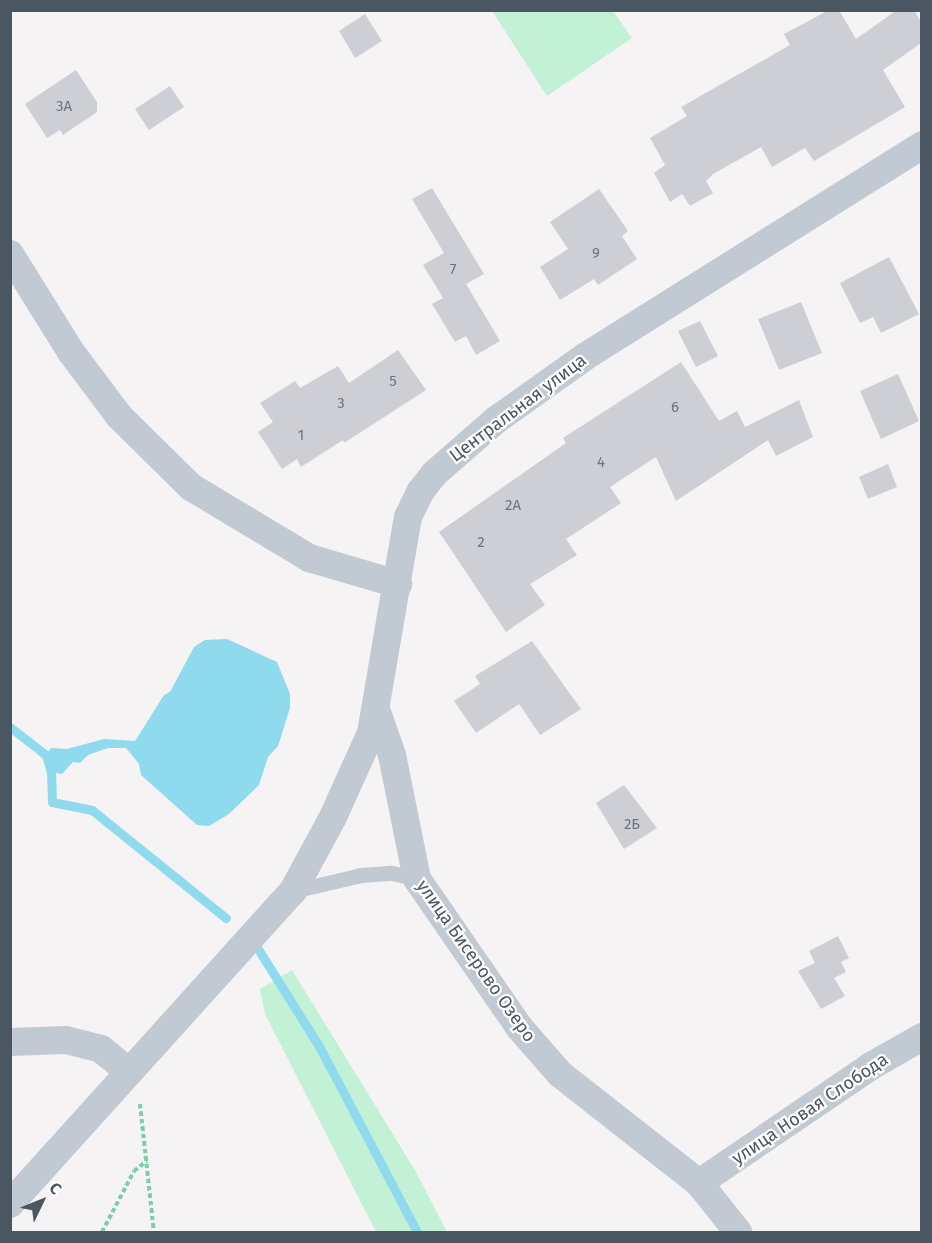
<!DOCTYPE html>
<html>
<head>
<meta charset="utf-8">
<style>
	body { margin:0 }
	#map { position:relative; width:932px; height:1243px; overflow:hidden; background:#f5f3f3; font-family:"Fira Sans",sans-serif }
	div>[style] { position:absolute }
	.green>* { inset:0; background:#c3f1d5 }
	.water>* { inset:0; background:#90daee }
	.stream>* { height:9px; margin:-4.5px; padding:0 4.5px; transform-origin:4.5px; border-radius:4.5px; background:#90daee }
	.building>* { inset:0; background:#cdcfd5 }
	.path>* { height:4px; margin-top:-2px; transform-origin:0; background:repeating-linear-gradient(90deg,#7ad0a6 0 4.5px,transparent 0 7.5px) }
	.lane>* { height:15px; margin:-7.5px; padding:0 7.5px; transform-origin:7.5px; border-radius:7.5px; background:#c1cad2 }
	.street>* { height:28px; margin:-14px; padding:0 14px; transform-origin:14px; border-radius:14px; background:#c1cad2 }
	span { translate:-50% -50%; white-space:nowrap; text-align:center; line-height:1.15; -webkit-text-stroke:4.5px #fff; paint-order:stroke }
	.number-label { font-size:15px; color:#6b747e }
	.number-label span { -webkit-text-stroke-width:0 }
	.street-label { font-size:18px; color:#4a5661 }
	.frame { position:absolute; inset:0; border:12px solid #4a5661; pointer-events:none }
	.north { position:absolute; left:12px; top:1171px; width:60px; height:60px; -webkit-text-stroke:4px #fff; paint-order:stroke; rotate:47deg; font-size:16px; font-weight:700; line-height:24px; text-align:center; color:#4a5661 }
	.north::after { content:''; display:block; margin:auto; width:21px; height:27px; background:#4a5661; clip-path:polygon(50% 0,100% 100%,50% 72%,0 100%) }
</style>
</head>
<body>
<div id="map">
	<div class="green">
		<div style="clip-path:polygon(492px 11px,613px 11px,632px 38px,547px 96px)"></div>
		<div style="clip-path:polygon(292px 970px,416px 1172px,447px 1232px,376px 1232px,265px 1014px,260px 989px)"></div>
	</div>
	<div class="water">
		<div style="clip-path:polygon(227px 639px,277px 662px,290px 694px,290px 708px,278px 746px,268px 757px,259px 785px,229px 814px,209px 826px,197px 825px,141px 775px,139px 764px,126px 748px,108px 748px,88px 755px,80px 763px,73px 762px,62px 774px,51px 772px,46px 755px,51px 748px,67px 749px,104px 739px,135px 741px,164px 695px,170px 692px,194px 647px,205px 640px)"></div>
	</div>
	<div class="stream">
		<div style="left:10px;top:727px;width:46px;rotate:37.9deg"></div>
		<div style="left:46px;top:755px;width:18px;rotate:74deg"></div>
		<div style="left:51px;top:772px;width:30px;rotate:88deg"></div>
		<div style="left:52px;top:802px;width:41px;rotate:11.3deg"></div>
		<div style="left:92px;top:810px;width:172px;rotate:38.9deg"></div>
		<div style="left:253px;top:941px;width:126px;rotate:57.9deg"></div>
		<div style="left:320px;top:1048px;width:208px;rotate:62.2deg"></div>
	</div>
	<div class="building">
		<div style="clip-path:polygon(829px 10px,839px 10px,856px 39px,897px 10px,914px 10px,921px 22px,921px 43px,883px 70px,905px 107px,814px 161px,805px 148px,772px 167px,761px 147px,713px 174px,706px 181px,713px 193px,690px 206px,682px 194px,670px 202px,654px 173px,665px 165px,650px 138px,687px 116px,681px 107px,790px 45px,784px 34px)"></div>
		<div style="clip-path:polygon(365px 14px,382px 41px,355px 58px,339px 31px)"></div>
		<div style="clip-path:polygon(76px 70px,97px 102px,97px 112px,63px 135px,60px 130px,47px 138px,25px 104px)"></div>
		<div style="clip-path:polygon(170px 86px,184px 107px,149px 130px,135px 109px)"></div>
		<div style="clip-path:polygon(432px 188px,484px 274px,466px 284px,500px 341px,476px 355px,466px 336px,455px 342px,432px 304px,443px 298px,423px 265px,444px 253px,412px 199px)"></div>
		<div style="clip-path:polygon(599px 189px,628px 231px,622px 236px,637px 259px,598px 285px,594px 279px,560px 300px,540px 267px,568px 249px,550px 222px)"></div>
		<div style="clip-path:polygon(889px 257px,919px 314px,881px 333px,873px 317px,860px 323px,840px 283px)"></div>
		<div style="clip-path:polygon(801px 302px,822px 353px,779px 370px,758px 319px)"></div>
		<div style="clip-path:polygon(700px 321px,718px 356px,696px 367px,678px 331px)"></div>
		<div style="clip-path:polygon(398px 350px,426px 390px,344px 443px,343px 440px,301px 467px,297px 459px,282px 469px,258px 432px,273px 422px,260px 403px,295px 381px,300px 388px,338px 366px,349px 383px)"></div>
		<div style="clip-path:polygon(681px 362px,719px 421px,737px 411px,745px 427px,799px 400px,813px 437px,776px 456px,768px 440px,676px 501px,656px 457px,610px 487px,621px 503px,566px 539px,577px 555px,530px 584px,545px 605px,506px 632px,439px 532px,566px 443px,563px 438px)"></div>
		<div style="clip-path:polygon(898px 374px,919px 421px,881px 439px,860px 391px)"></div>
		<div style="clip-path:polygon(888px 464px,897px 487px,868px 499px,859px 477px)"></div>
		<div style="clip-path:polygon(532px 641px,581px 709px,540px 735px,519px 704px,476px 733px,454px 701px,480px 684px,475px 676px)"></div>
		<div style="clip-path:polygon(624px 785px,657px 828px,624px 849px,596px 803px)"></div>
		<div style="clip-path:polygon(838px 936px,849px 958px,841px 962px,846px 972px,834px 978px,845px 996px,821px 1009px,798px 971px,815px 963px,809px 951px)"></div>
	</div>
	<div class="path">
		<div style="left:140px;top:1104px;width:129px;rotate:83.8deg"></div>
		<div style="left:102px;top:1232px;width:69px;rotate:-62.3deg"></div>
		<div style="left:134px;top:1171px;width:16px;rotate:-38deg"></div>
	</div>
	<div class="lane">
		<div style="left:293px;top:891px;width:70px;rotate:-13.2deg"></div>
		<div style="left:361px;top:875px;width:31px;rotate:-4deg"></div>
		<div style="left:392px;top:873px;width:26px;rotate:13deg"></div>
	</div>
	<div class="street">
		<div style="left:10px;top:254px;width:115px;rotate:58.1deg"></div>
		<div style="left:71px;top:352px;width:80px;rotate:53.1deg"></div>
		<div style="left:119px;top:416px;width:101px;rotate:44.6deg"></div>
		<div style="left:191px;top:487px;width:138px;rotate:31deg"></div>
		<div style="left:309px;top:558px;width:93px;rotate:16.3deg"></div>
		<div style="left:377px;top:712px;width:46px;rotate:70.8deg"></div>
		<div style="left:392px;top:755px;width:126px;rotate:78.6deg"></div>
		<div style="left:417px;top:879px;width:180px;rotate:55.4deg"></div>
		<div style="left:519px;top:1027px;width:62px;rotate:48.9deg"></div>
		<div style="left:560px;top:1074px;width:177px;rotate:38.1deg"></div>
		<div style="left:699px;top:1183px;width:63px;rotate:51.5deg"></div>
		<div style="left:10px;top:1042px;width:56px;rotate:-2deg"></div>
		<div style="left:66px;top:1040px;width:36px;rotate:14deg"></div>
		<div style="left:101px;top:1049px;width:36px;rotate:39deg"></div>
		<div style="left:699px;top:1183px;width:208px;rotate:-34.2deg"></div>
		<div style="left:871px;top:1066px;width:59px;rotate:-29.6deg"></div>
		<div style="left:10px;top:1204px;width:422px;rotate:-47.9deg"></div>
		<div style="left:293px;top:891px;width:84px;rotate:-61.6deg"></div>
		<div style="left:333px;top:817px;width:92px;rotate:-65.7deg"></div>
		<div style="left:371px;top:733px;width:219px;rotate:-80.3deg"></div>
		<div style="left:408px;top:517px;width:28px;rotate:-64deg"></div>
		<div style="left:420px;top:492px;width:24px;rotate:-52deg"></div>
		<div style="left:435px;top:473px;width:81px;rotate:-41deg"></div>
		<div style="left:496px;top:420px;width:110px;rotate:-35.4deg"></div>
		<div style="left:586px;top:356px;width:397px;rotate:-32.1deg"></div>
	</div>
	<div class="number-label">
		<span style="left:64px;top:107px">3А</span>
		<span style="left:596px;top:254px">9</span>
		<span style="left:453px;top:270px">7</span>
		<span style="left:393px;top:382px">5</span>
		<span style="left:341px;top:404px">3</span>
		<span style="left:675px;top:408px">6</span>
		<span style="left:301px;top:436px">1</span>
		<span style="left:601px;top:463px">4</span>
		<span style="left:513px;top:506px">2А</span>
		<span style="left:481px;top:543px">2</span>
		<span style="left:632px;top:825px">2Б</span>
	</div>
	<div class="street-label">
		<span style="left:518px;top:408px;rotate:-37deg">Центральная улица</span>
		<span style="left:476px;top:961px;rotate:55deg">улица Бисерово Озеро</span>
		<span style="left:810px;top:1109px;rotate:-34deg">улица Новая Слобода</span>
	</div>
	<div class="frame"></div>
	<div class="north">С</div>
</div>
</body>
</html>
